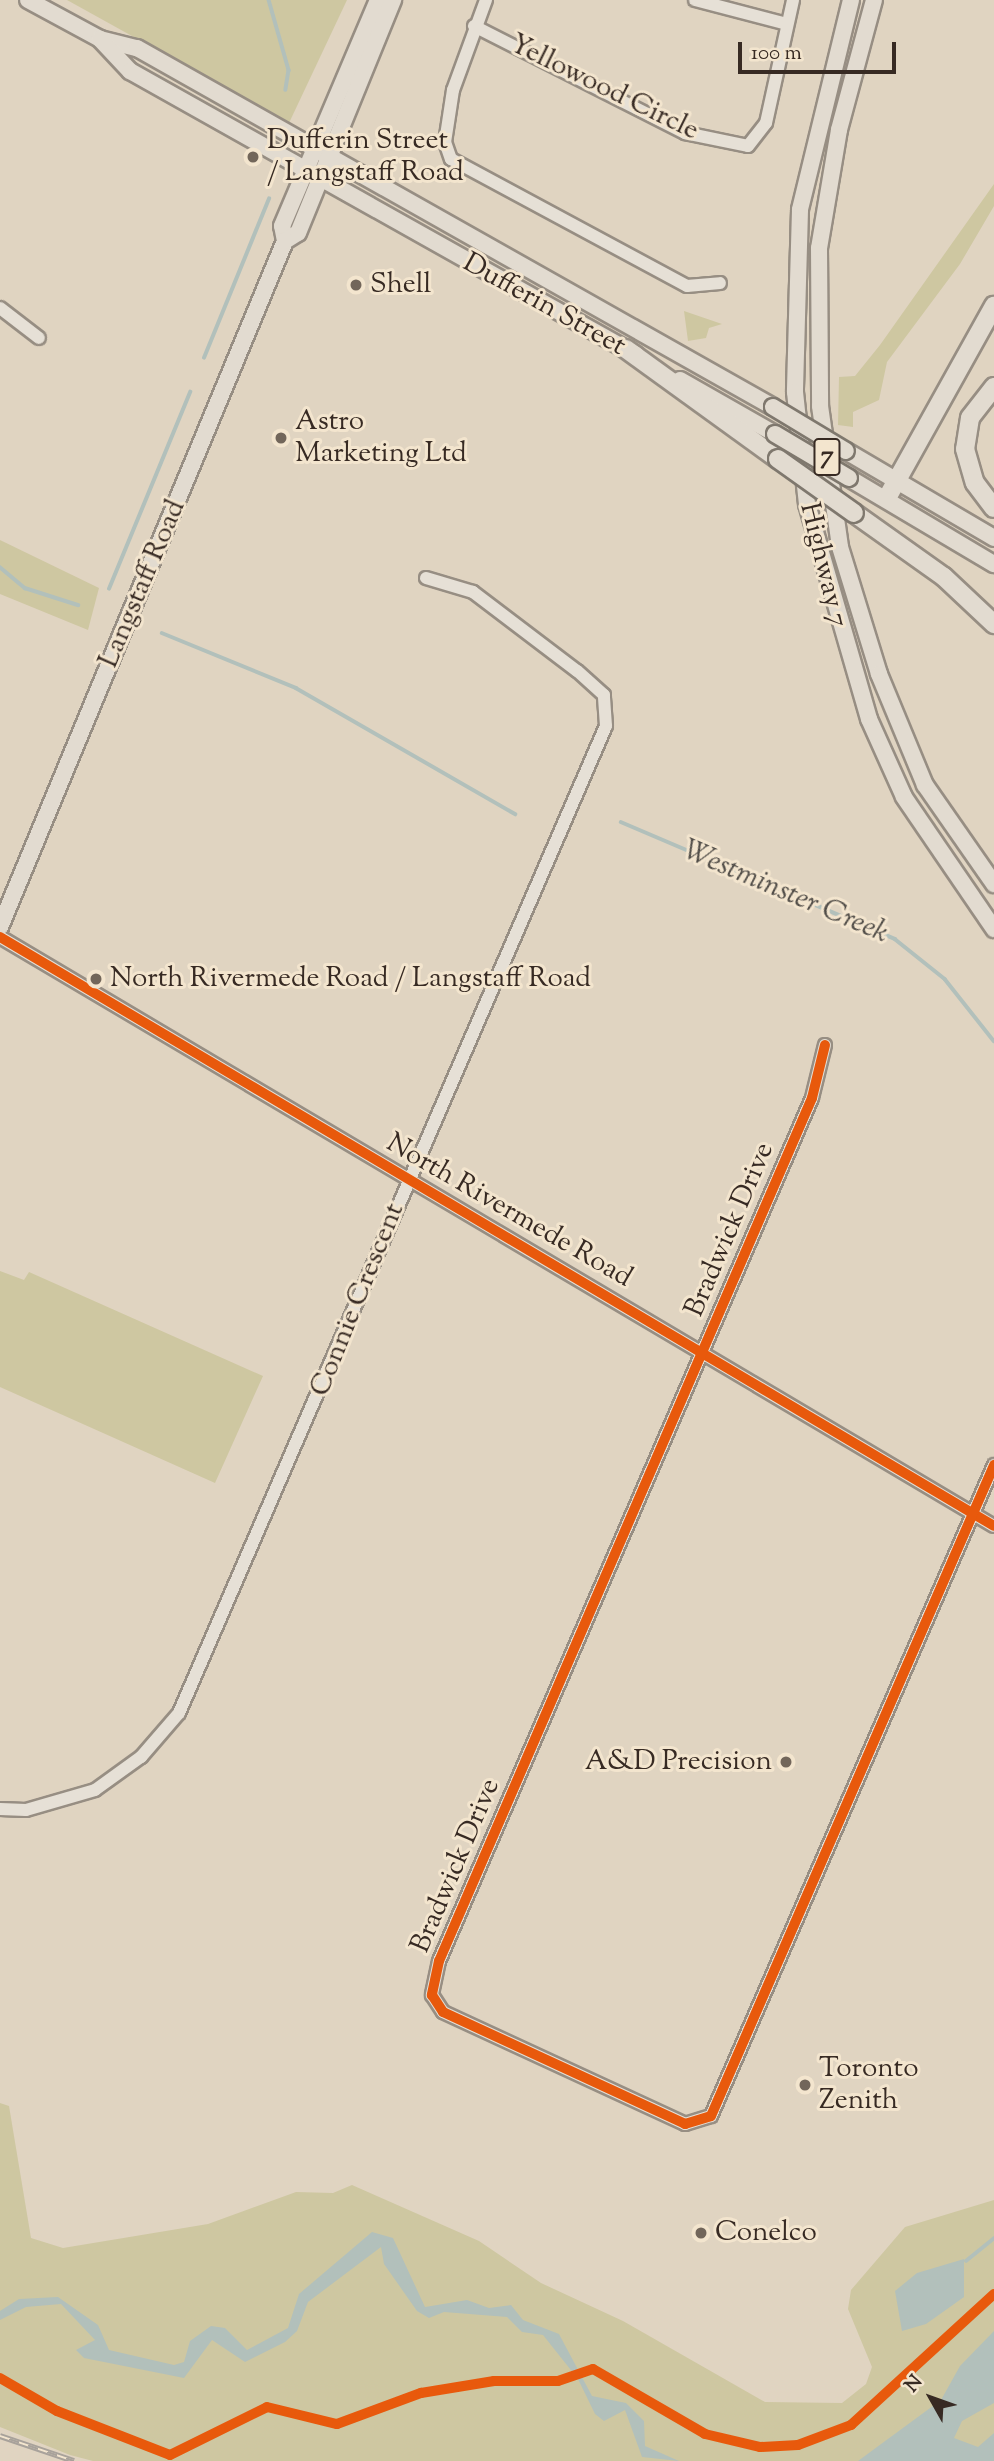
<!DOCTYPE html>
<html>
<head>
<meta charset="utf-8">
<style>
	body { margin:0 }
	#map { position:relative; width:994px; height:2461px; overflow:hidden; background:#e0d4c1; font-family:"Sorts Mill Goudy",serif }
	div>[style] { position:absolute }
	.green>* { inset:0; background:#cec7a1 }
	.water>* { inset:0; background:#b2c0bb }
	.stream>* { height:3.5px; margin:-1.75px; padding:0 1.75px; transform-origin:1.75px; border-radius:1.75px; background:#b2c0bb }
	.roads { filter:drop-shadow(2px 0 #978e83) drop-shadow(-2px 0 #978e83) drop-shadow(0 2px #978e83) drop-shadow(0 -2px #978e83) }
	.minor>* { height:12px; margin:-6px; padding:0 6px; transform-origin:6px; border-radius:6px; background:#e6e0d6 }
	.major>* { height:16px; margin:-8px; padding:0 8px; transform-origin:8px; border-radius:8px; background:#e2dbd0 }
	.highway>* { height:18px; margin:-9px; padding:0 9px; transform-origin:9px; border-radius:9px; background:#e2dbd0 }
	.rail>* { height:6px; margin-top:-3px; transform-origin:0; background:repeating-linear-gradient(90deg,#f3e5ce 0 10px,#a8a29b 0 20px); box-sizing:border-box; border-block:2px solid #a8a29b }
	.bridges { filter:drop-shadow(2px 0 #7f786e) drop-shadow(-2px 0 #7f786e) drop-shadow(0 2px #7f786e) drop-shadow(0 -2px #7f786e) }
	.major-bridge>* { height:16px; margin:-8px; padding:0 8px; transform-origin:8px; border-radius:8px; background:#e2dbd0 }
	.highway-bridge>* { height:18px; margin:-9px; padding:0 9px; transform-origin:9px; border-radius:9px; background:#e2dbd0 }
	.cycleway>* { height:10px; margin:-5px; padding:0 5px; transform-origin:5px; border-radius:5px; background:#e8590c }
	.dots>* { width:19px; height:19px; translate:-50% -50%; box-sizing:border-box; border:4px solid #f3e5ce; border-radius:50% }
	span { translate:-50% -50%; white-space:nowrap; text-align:center; line-height:1.15; -webkit-text-stroke:6px #f3e5ce; paint-order:stroke }
	.shield-label span { padding:2px 5px; background:#f3e5ce; border:2px solid; border-radius:5px; -webkit-text-stroke-width:0 }
	.shield-label { font-size:26px; color:#372a23; font-weight:700 }
	.street-label { font-size:28px; color:#372a23 }
	.poi-label { font-size:28px; color:#372a23 }
	.left { translate:0 -50%; text-align:left }
	.right { translate:-100% -50%; text-align:right }
	.water-label { font-size:30px; color:#514d48; font-style:italic }
	.north { position:absolute; left:896px; top:2363px; width:70px; height:70px; -webkit-text-stroke:5px #f3e5ce; paint-order:stroke; rotate:310deg; font-size:19px; font-weight:700; line-height:28px; text-align:center; color:#372a23 }
	.north::after { content:''; display:block; margin:auto; width:24px; height:32px; background:#372a23; clip-path:polygon(50% 0,100% 100%,50% 72%,0 100%) }
	.scale { position:absolute; left:738px; top:42px; width:158px; height:32px; box-sizing:border-box; border:4px solid #372a23; border-top:0; padding-left:9px; font-size:21px; line-height:24px; white-space:nowrap; color:#372a23; -webkit-text-stroke:5px #f3e5ce; paint-order:stroke }
</style>
</head>
<body>
<div id="map">
	<div class="green">
		<div style="clip-path:polygon(67px 0,347px 0,289px 123px)"></div>
		<div style="clip-path:polygon(994px 184px,994px 206px,960px 264px,887px 362px,879px 400px,853px 412px,853px 427px,838px 425px,839px 377px,855px 376px,880px 345px)"></div>
		<div style="clip-path:polygon(684px 311px,722px 324px,709px 328px,706px 338px,688px 341px)"></div>
		<div style="clip-path:polygon(0 540px,99px 588px,88px 630px,0 594px)"></div>
		<div style="clip-path:polygon(0 1271px,24px 1280px,29px 1272px,263px 1376px,215px 1483px,0 1387px)"></div>
		<div style="clip-path:polygon(0 2103px,9px 2106px,31px 2238px,63px 2248px,208px 2224px,296px 2192px,333px 2193px,352px 2185px,479px 2241px,541px 2283px,623px 2321px,765px 2402px,842px 2403px,866px 2384px,872px 2367px,848px 2309px,851px 2290px,905px 2227px,994px 2200px,994px 2461px,93px 2461px,70px 2455px,0 2427px)"></div>
	</div>
	<div class="water">
		<div style="clip-path:polygon(372px 2232px,393px 2238px,425px 2307px,467px 2300px,489px 2308px,511px 2305px,523px 2320px,559px 2334px,592px 2396px,626px 2403px,644px 2421px,645px 2446px,679px 2461px,642px 2457px,625px 2410px,604px 2421px,595px 2414px,578px 2379px,543px 2335px,522px 2332px,507px 2317px,444px 2312px,429px 2318px,417px 2311px,384px 2264px,381px 2247px,308px 2302px,297px 2331px,285px 2342px,245px 2362px,212px 2340px,184px 2378px,84px 2358px,76px 2350px,95px 2340px,61px 2304px,26px 2307px,0 2320px,0 2311px,19px 2299px,58px 2297px,98px 2325px,109px 2350px,174px 2365px,184px 2362px,190px 2341px,211px 2326px,225px 2328px,247px 2350px,288px 2328px,299px 2294px)"></div>
		<div style="clip-path:polygon(964px 2259px,964px 2297px,926px 2324px,902px 2331px,895px 2291px,917px 2273px)"></div>
		<div style="clip-path:polygon(994px 2331px,994px 2403px,962px 2421px,954px 2438px,978px 2447px,994px 2433px,994px 2461px,858px 2461px,941px 2400px,960px 2366px)"></div>
	</div>
	<div class="stream">
		<div style="left:269px;top:0;width:73px;rotate:74.1deg"></div>
		<div style="left:289px;top:70px;width:20px;rotate:99deg"></div>
		<div style="left:204px;top:358px;width:172px;rotate:-67.8deg"></div>
		<div style="left:0;top:567px;width:33px;rotate:40deg"></div>
		<div style="left:25px;top:588px;width:56px;rotate:17.8deg"></div>
		<div style="left:109px;top:589px;width:213px;rotate:-67.6deg"></div>
		<div style="left:162px;top:633px;width:145px;rotate:22.3deg"></div>
		<div style="left:296px;top:688px;width:253px;rotate:29.9deg"></div>
		<div style="left:621px;top:822px;width:298px;rotate:23.1deg"></div>
		<div style="left:895px;top:939px;width:64px;rotate:38.7deg"></div>
		<div style="left:945px;top:979px;width:79px;rotate:51.7deg"></div>
		<div style="left:966px;top:2261px;width:36px;rotate:-39deg"></div>
	</div>
	<div class="roads">
		<div class="minor">
			<div style="left:486px;top:0;width:96px;rotate:110.1deg"></div>
			<div style="left:453px;top:90px;width:53px;rotate:98.7deg"></div>
			<div style="left:445px;top:142px;width:18px;rotate:71deg"></div>
			<div style="left:451px;top:159px;width:268px;rotate:28.3deg"></div>
			<div style="left:687px;top:286px;width:33px;rotate:-5deg"></div>
			<div style="left:695px;top:0;width:95px;rotate:14.6deg"></div>
			<div style="left:474px;top:26px;width:237px;rotate:26.9deg"></div>
			<div style="left:685px;top:133px;width:64px;rotate:11.7deg"></div>
			<div style="left:748px;top:146px;width:29px;rotate:-52deg"></div>
			<div style="left:766px;top:123px;width:126px;rotate:-77.6deg"></div>
			<div style="left:0;top:308px;width:49px;rotate:37.6deg"></div>
			<div style="left:0;top:937px;width:1155px;rotate:30.65deg"></div>
			<div style="left:825px;top:1045px;width:55px;rotate:103.8deg"></div>
			<div style="left:812px;top:1098px;width:940px;rotate:113.37deg"></div>
			<div style="left:439px;top:1961px;width:35px;rotate:102deg"></div>
			<div style="left:432px;top:1995px;width:20px;rotate:57deg"></div>
			<div style="left:443px;top:2012px;width:267px;rotate:24.8deg"></div>
			<div style="left:685px;top:2124px;width:27px;rotate:-17deg"></div>
			<div style="left:711px;top:2116px;width:710px;rotate:-66.5deg"></div>
			<div style="left:0;top:1809px;width:26px;rotate:2deg"></div>
			<div style="left:26px;top:1810px;width:72px;rotate:-16.2deg"></div>
			<div style="left:95px;top:1790px;width:57px;rotate:-35.7deg"></div>
			<div style="left:141px;top:1757px;width:58px;rotate:-49.2deg"></div>
			<div style="left:179px;top:1713px;width:1075px;rotate:-66.61deg"></div>
			<div style="left:606px;top:726px;width:31px;rotate:-94deg"></div>
			<div style="left:604px;top:695px;width:36px;rotate:-138deg"></div>
			<div style="left:577px;top:671px;width:131px;rotate:-142.8deg"></div>
			<div style="left:473px;top:592px;width:49px;rotate:-163.4deg"></div>
		</div>
		<div class="major">
			<div style="left:28px;top:0;width:82px;rotate:28.4deg"></div>
			<div style="left:100px;top:39px;width:38px;rotate:14deg"></div>
			<div style="left:137px;top:48px;width:730px;rotate:29.44deg"></div>
			<div style="left:851px;top:0;width:216px;rotate:103.7deg"></div>
			<div style="left:800px;top:210px;width:182px;rotate:91.6deg"></div>
			<div style="left:795px;top:392px;width:113px;rotate:83.9deg"></div>
			<div style="left:807px;top:504px;width:224px;rotate:73.9deg"></div>
			<div style="left:869px;top:719px;width:85px;rotate:65.8deg"></div>
			<div style="left:904px;top:797px;width:160px;rotate:55.7deg"></div>
			<div style="left:874px;top:0;width:135px;rotate:105.1deg"></div>
			<div style="left:839px;top:130px;width:120px;rotate:99.6deg"></div>
			<div style="left:819px;top:248px;width:158px;rotate:89.6deg"></div>
			<div style="left:820px;top:406px;width:142px;rotate:81.9deg"></div>
			<div style="left:840px;top:547px;width:133px;rotate:72.9deg"></div>
			<div style="left:879px;top:674px;width:120px;rotate:67.5deg"></div>
			<div style="left:925px;top:785px;width:121px;rotate:55.1deg"></div>
			<div style="left:100px;top:39px;width:44px;rotate:46.8deg"></div>
			<div style="left:130px;top:71px;width:580px;rotate:29.3deg"></div>
			<div style="left:285px;top:241px;width:15px;rotate:-101deg"></div>
			<div style="left:282px;top:226px;width:246px;rotate:-67deg"></div>
			<div style="left:680px;top:380px;width:109px;rotate:29.6deg"></div>
			<div style="left:846px;top:451px;width:172px;rotate:30.4deg"></div>
			<div style="left:849px;top:478px;width:169px;rotate:30.7deg"></div>
			<div style="left:0;top:927px;width:743px;rotate:-67.44deg"></div>
			<div style="left:285px;top:241px;width:15px;rotate:-32deg"></div>
			<div style="left:298px;top:233px;width:252px;rotate:-67.8deg"></div>
		</div>
		<div class="highway">
			<div style="left:626px;top:349px;width:188px;rotate:35.9deg"></div>
			<div style="left:994px;top:387px;width:39px;rotate:128deg"></div>
			<div style="left:970px;top:418px;width:31px;rotate:99deg"></div>
			<div style="left:965px;top:449px;width:35px;rotate:74deg"></div>
			<div style="left:975px;top:483px;width:31px;rotate:53deg"></div>
			<div style="left:887px;top:498px;width:220px;rotate:-60.9deg"></div>
			<div style="left:854px;top:513px;width:110px;rotate:35.4deg"></div>
			<div style="left:944px;top:577px;width:69px;rotate:43.2deg"></div>
		</div>
	</div>
	<div class="rail">
		<div style="left:0;top:2436px;width:78px;rotate:18.7deg"></div>
	</div>
	<div class="bridges">
		<div class="major-bridge">
			<div style="left:773px;top:407px;width:85px;rotate:31.1deg"></div>
			<div style="left:775px;top:434px;width:86px;rotate:30.7deg"></div>
		</div>
		<div class="highway-bridge">
			<div style="left:778px;top:459px;width:93px;rotate:35.4deg"></div>
		</div>
	</div>
	<div class="cycleway">
		<div style="left:0;top:937px;width:1155px;rotate:30.65deg"></div>
		<div style="left:825px;top:1045px;width:55px;rotate:103.8deg"></div>
		<div style="left:812px;top:1098px;width:940px;rotate:113.37deg"></div>
		<div style="left:439px;top:1961px;width:35px;rotate:102deg"></div>
		<div style="left:432px;top:1995px;width:20px;rotate:57deg"></div>
		<div style="left:443px;top:2012px;width:267px;rotate:24.8deg"></div>
		<div style="left:685px;top:2124px;width:27px;rotate:-17deg"></div>
		<div style="left:711px;top:2116px;width:710px;rotate:-66.5deg"></div>
		<div style="left:0;top:2378px;width:66px;rotate:30.1deg"></div>
		<div style="left:57px;top:2411px;width:121px;rotate:21.3deg"></div>
		<div style="left:170px;top:2455px;width:108px;rotate:-26.3deg"></div>
		<div style="left:267px;top:2407px;width:72px;rotate:13.7deg"></div>
		<div style="left:337px;top:2424px;width:90px;rotate:-20.3deg"></div>
		<div style="left:421px;top:2393px;width:74px;rotate:-9.3deg"></div>
		<div style="left:494px;top:2381px;width:64px"></div>
		<div style="left:558px;top:2381px;width:37px;rotate:-19deg"></div>
		<div style="left:593px;top:2369px;width:129px;rotate:30.1deg"></div>
		<div style="left:705px;top:2434px;width:57px;rotate:13.3deg"></div>
		<div style="left:760px;top:2447px;width:38px;rotate:-3deg"></div>
		<div style="left:798px;top:2445px;width:57px;rotate:-20.7deg"></div>
		<div style="left:851px;top:2425px;width:194px;rotate:-42.5deg"></div>
	</div>
	<div class="dots">
		<div style="left:253px;top:157px;background:#72665a"></div>
		<div style="left:356px;top:285px;background:#72665a"></div>
		<div style="left:281px;top:438px;background:#72665a"></div>
		<div style="left:96px;top:979px;background:#72665a"></div>
		<div style="left:786px;top:1762px;background:#72665a"></div>
		<div style="left:805px;top:2085px;background:#72665a"></div>
		<div style="left:701px;top:2233px;background:#72665a"></div>
	</div>
	<div class="shield-label">
		<span style="left:827px;top:457px">7</span>
	</div>
	<div class="street-label">
		<span style="left:604px;top:88px;rotate:26deg">Yellowood Circle</span>
		<span style="left:544px;top:305px;rotate:29deg">Dufferin Street</span>
		<span style="left:823px;top:565px;rotate:76deg">Highway 7</span>
		<span style="left:143px;top:584px;rotate:-67deg">Langstaff Road</span>
		<span style="left:509px;top:1211px;rotate:30deg">North Rivermede Road</span>
		<span style="left:730px;top:1230px;rotate:-67deg">Bradwick Drive</span>
		<span style="left:358px;top:1300px;rotate:-68deg">Connie Crescent</span>
		<span style="left:456px;top:1866px;rotate:-67deg">Bradwick Drive</span>
	</div>
	<div class="poi-label">
		<span class="left" style="left:267px;top:157px">Dufferin Street<br>/ Langstaff Road</span>
		<span class="left" style="left:370px;top:285px">Shell</span>
		<span class="left" style="left:295px;top:438px">Astro<br>Marketing Ltd</span>
		<span class="left" style="left:110px;top:979px">North Rivermede Road / Langstaff Road</span>
		<span class="right" style="left:772px;top:1762px">A&amp;D Precision</span>
		<span class="left" style="left:819px;top:2085px">Toronto<br>Zenith</span>
		<span class="left" style="left:715px;top:2233px">Conelco</span>
	</div>
	<div class="water-label">
		<span style="left:785px;top:893px;rotate:23deg">Westminster Creek</span>
	</div>
	<div class="north">N</div>
	<div class="scale">100 m</div>
</div>
</body>
</html>
